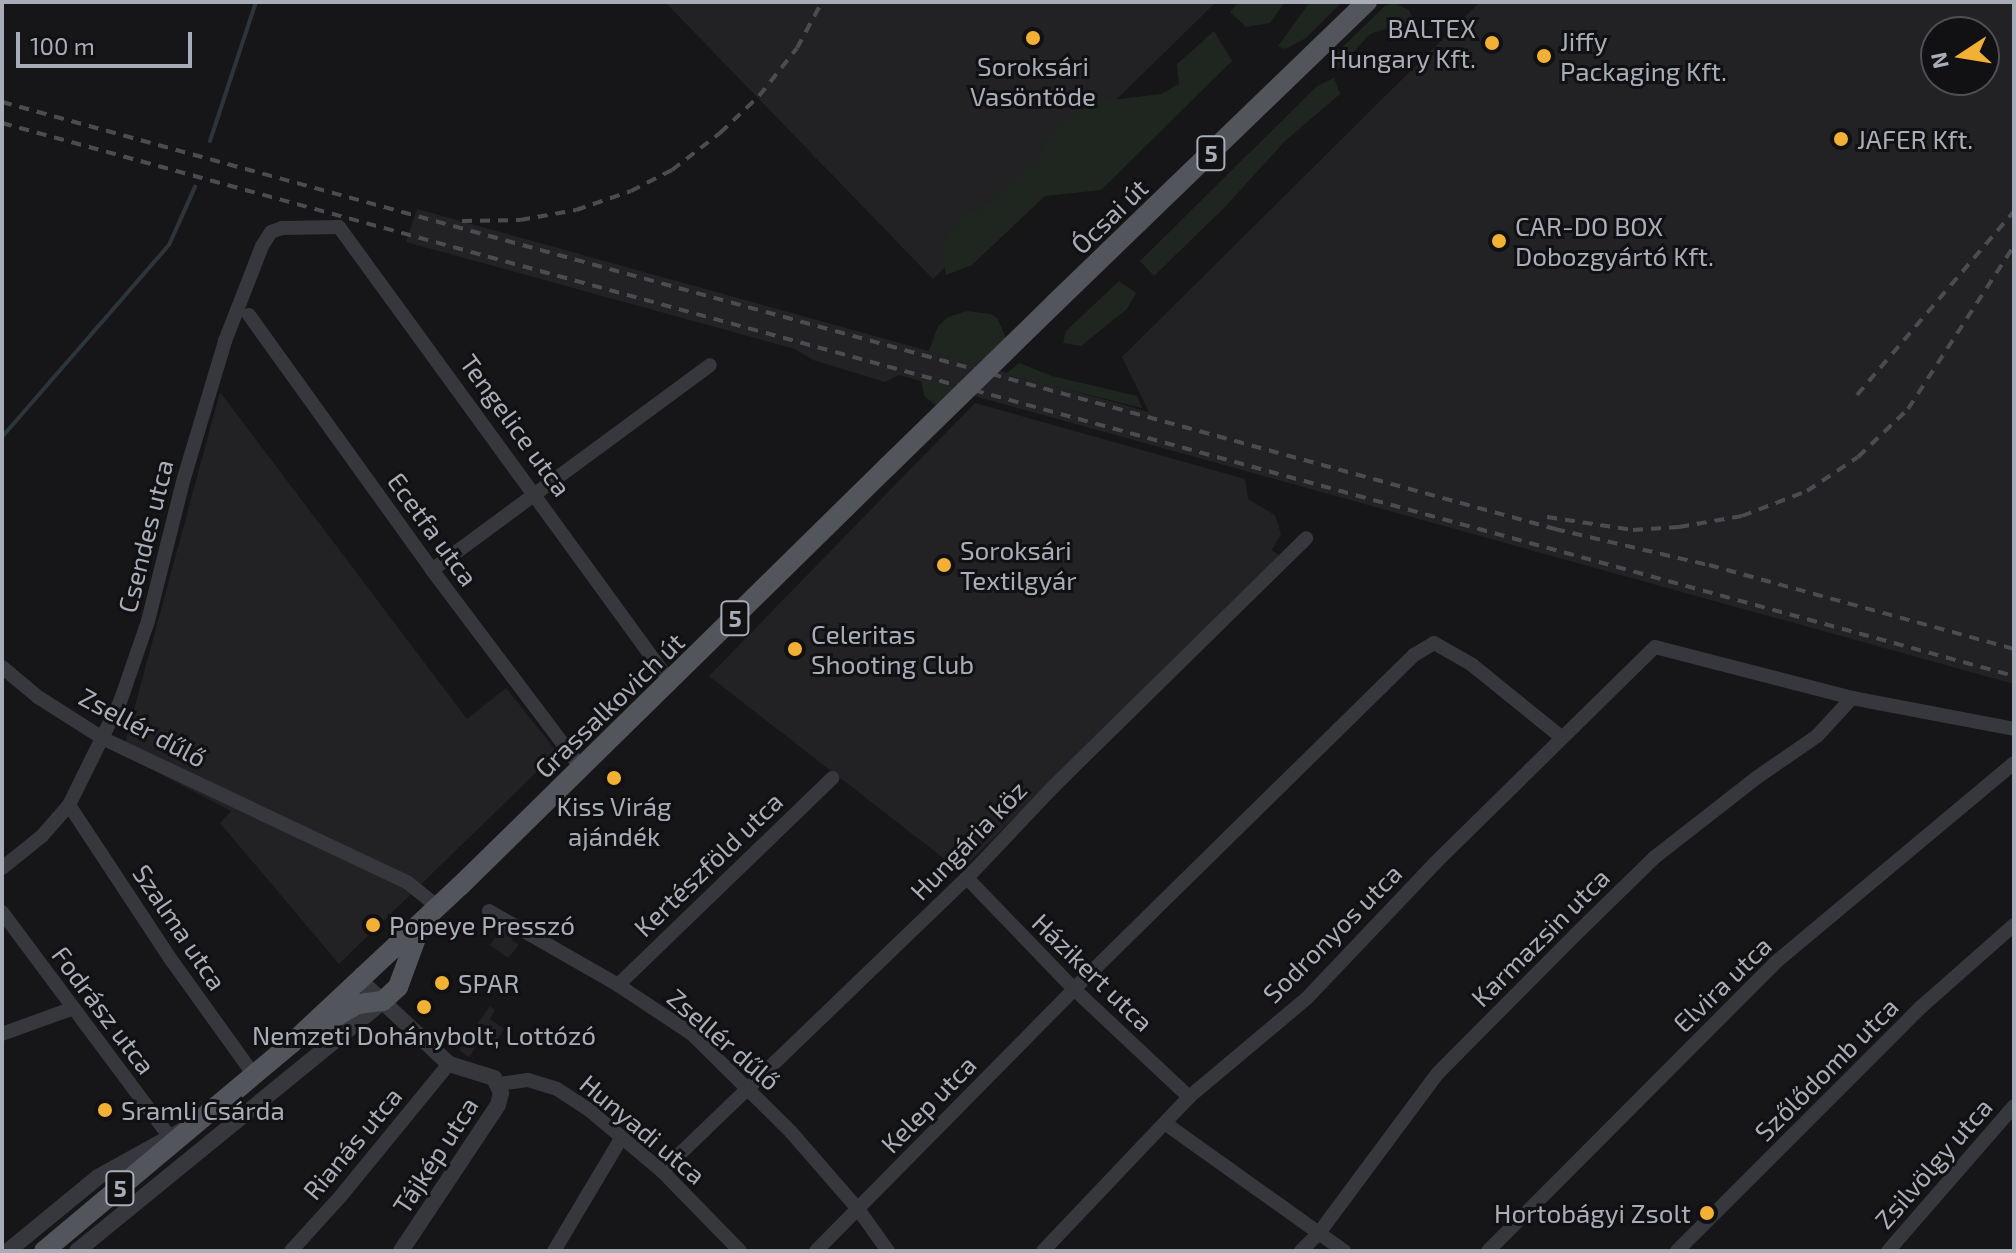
<!DOCTYPE html>
<html>
<head>
<meta charset="utf-8">
<style>
	body { margin:0 }
	#map { position:relative; width:2016px; height:1253px; overflow:hidden; background:#161618; font-family:"Exo 2",sans-serif }
	div>[style] { position:absolute }
	.built>* { inset:0; background:#222225 }
	.green>* { inset:0; background:#1e261f }
	.stream>* { height:4px; margin:-2px; padding:0 2px; transform-origin:2px; border-radius:2px; background:#2c353c }
	.minor>* { height:14px; margin:-7px; padding:0 7px; transform-origin:7px; border-radius:7px; background:#37383d }
	.tertiary>* { height:16px; margin:-8px; padding:0 8px; transform-origin:8px; border-radius:8px; background:#37383d }
	.primary>* { height:20px; margin:-10px; padding:0 10px; transform-origin:10px; border-radius:10px; background:#53555c }
	.rail>* { height:4px; margin-top:-2px; transform-origin:0; background:repeating-linear-gradient(90deg,#4a4c52 0 10px,transparent 0 18px) }
	.primary-bridge>* { height:20px; margin:-10px; padding:0 10px; transform-origin:10px; border-radius:10px; background:#53555c }
	.dots>* { width:22px; height:22px; translate:-50% -50%; box-sizing:border-box; border:4px solid #111113; border-radius:50% }
	span { translate:-50% -50%; white-space:nowrap; text-align:center; line-height:1.15; -webkit-text-stroke:6px #111113; paint-order:stroke }
	.shield-label span { padding:2px 6px; background:#111113; border:2px solid; border-radius:6px; -webkit-text-stroke-width:0 }
	.shield-label { font-size:24px; color:#a8adb8; font-weight:700 }
	.poi-label { font-size:26px; color:#a8adb8 }
	.right { translate:-100% -50%; text-align:right }
	.left { translate:0 -50%; text-align:left }
	.street-label { font-size:26px; color:#a8adb8 }
	.frame { position:absolute; inset:0; border:4px solid #a8adb8; pointer-events:none }
	.north { position:absolute; left:1920px; top:16px; width:80px; height:80px; box-sizing:border-box; background:#111113; border:2px solid #4d4f55; border-radius:50%; rotate:258deg; font-size:22px; font-weight:700; line-height:32px; text-align:center; color:#a8adb8 }
	.north::after { content:''; display:block; margin:auto; width:28px; height:36px; background:#f2b134; clip-path:polygon(50% 0,100% 100%,50% 72%,0 100%) }
	.scale { position:absolute; left:16px; top:32px; width:176px; height:36px; box-sizing:border-box; border:4px solid #a8adb8; border-top:0; padding-left:10px; font-size:24px; line-height:28px; white-space:nowrap; color:#a8adb8; -webkit-text-stroke:6px #111113; paint-order:stroke }
</style>
</head>
<body>
<div id="map">
	<div class="built">
		<div style="clip-path:polygon(665px 2px,1216px 2px,933px 279px)"></div>
		<div style="clip-path:polygon(evenodd,1480px 2px,2014px 2px,2014px 684px,899px 375px,885px 382px,813px 360px,795px 349px,406px 242px,417px 209px,1149px 412px,1122px 357px,1480px 2px,1936px 32px,1984px 32px,1984px 80px,1936px 80px,1936px 32px)"></div>
		<div style="clip-path:polygon(220px 392px,467px 719px,506px 688px,557px 752px,339px 964px,220px 823px,231px 811px,122px 754px)"></div>
		<div style="clip-path:polygon(975px 403px,1245px 479px,1248px 499px,1275px 515px,1281px 534px,1272px 550px,1280px 556px,1264px 574px,960px 871px,709px 676px)"></div>
		<div style="clip-path:polygon(503px 926px,514px 934px,512px 940px,519px 945px,508px 958px,490px 945px)"></div>
		<div style="clip-path:polygon(490px 1006px,495px 1010px,490px 1019px,504px 1029px,497px 1040px,486px 1032px,469px 1057px,459px 1050px)"></div>
	</div>
	<div class="green">
		<div style="clip-path:polygon(1239px 2px,1285px 2px,1270px 23px,1246px 27px,1230px 12px)"></div>
		<div style="clip-path:polygon(1310px 2px,1342px 2px,1306px 38px,1285px 49px,1278px 46px)"></div>
		<div style="clip-path:polygon(1394px 3px,1409px 10px,1413px 19px,1410px 33px,1403px 35px,1391px 27px,1370px 34px,1337px 70px,1329px 60px,1385px 6px)"></div>
		<div style="clip-path:polygon(1214px 31px,1232px 61px,1101px 190px,1045px 196px,972px 265px,946px 275px,941px 246px,962px 213px,975px 214px,1037px 160px,1050px 137px,1086px 103px,1161px 94px,1179px 84px,1177px 64px)"></div>
		<div style="clip-path:polygon(1334px 78px,1340px 94px,1285px 141px,1225px 207px,1154px 276px,1140px 261px,1316px 87px)"></div>
		<div style="clip-path:polygon(1119px 281px,1136px 293px,1127px 309px,1081px 346px,1063px 343px,1066px 331px)"></div>
		<div style="clip-path:polygon(967px 311px,991px 314px,998px 319px,1006px 339px,978px 366px,929px 351px,938px 326px,948px 317px)"></div>
		<div style="clip-path:polygon(1019px 363px,1052px 376px,1137px 396px,1142px 408px,1006px 374px)"></div>
		<div style="clip-path:polygon(921px 380px,943px 383px,959px 388px,938px 407px,924px 396px)"></div>
	</div>
	<div class="stream">
		<div style="left:210px;top:141px;width:146px;rotate:-71.7deg"></div>
		<div style="left:2px;top:437px;width:254px;rotate:-49deg"></div>
		<div style="left:169px;top:245px;width:64px;rotate:-65.9deg"></div>
	</div>
	<div class="minor">
		<div style="left:249px;top:315px;width:314px;rotate:54.3deg"></div>
		<div style="left:432px;top:570px;width:249px;rotate:53deg"></div>
		<div style="left:432px;top:570px;width:345px;rotate:-36.4deg"></div>
		<div style="left:2px;top:667px;width:47px;rotate:39.8deg"></div>
		<div style="left:38px;top:697px;width:78px;rotate:32.5deg"></div>
		<div style="left:104px;top:739px;width:335px;rotate:25.3deg"></div>
		<div style="left:407px;top:882px;width:40px;rotate:39deg"></div>
		<div style="left:69px;top:805px;width:187px;rotate:56.6deg"></div>
		<div style="left:172px;top:961px;width:140px;rotate:54.3deg"></div>
		<div style="left:2px;top:868px;width:51px;rotate:-38.7deg"></div>
		<div style="left:42px;top:836px;width:41px;rotate:-48.9deg"></div>
		<div style="left:69px;top:805px;width:115px;rotate:-63.7deg"></div>
		<div style="left:120px;top:702px;width:86px;rotate:-70.9deg"></div>
		<div style="left:148px;top:621px;width:147px;rotate:-75.9deg"></div>
		<div style="left:184px;top:478px;width:143px;rotate:-73.3deg"></div>
		<div style="left:225px;top:341px;width:102px;rotate:-68.7deg"></div>
		<div style="left:262px;top:246px;width:17px;rotate:-57deg"></div>
		<div style="left:271px;top:232px;width:12px;rotate:-20deg"></div>
		<div style="left:282px;top:228px;width:57px;rotate:-1deg"></div>
		<div style="left:339px;top:227px;width:549px;rotate:53.96deg"></div>
		<div style="left:967px;top:878px;width:154px;rotate:46.1deg"></div>
		<div style="left:1074px;top:989px;width:158px;rotate:43.2deg"></div>
		<div style="left:489px;top:911px;width:149px;rotate:29.8deg"></div>
		<div style="left:618px;top:985px;width:89px;rotate:33.5deg"></div>
		<div style="left:692px;top:1034px;width:139px;rotate:44.7deg"></div>
		<div style="left:791px;top:1132px;width:102px;rotate:49deg"></div>
		<div style="left:858px;top:1209px;width:52px;rotate:54.5deg"></div>
		<div style="left:2px;top:912px;width:278px;rotate:53.3deg"></div>
		<div style="left:618px;top:985px;width:298px;rotate:-44deg"></div>
		<div style="left:2px;top:1034px;width:73px;rotate:-19.9deg"></div>
		<div style="left:499px;top:1084px;width:29px;rotate:-8deg"></div>
		<div style="left:528px;top:1080px;width:30px;rotate:17deg"></div>
		<div style="left:557px;top:1089px;width:37px;rotate:33deg"></div>
		<div style="left:588px;top:1109px;width:97px;rotate:40deg"></div>
		<div style="left:662px;top:1171px;width:112px;rotate:45.7deg"></div>
		<div style="left:1166px;top:1124px;width:219px;rotate:35.5deg"></div>
		<div style="left:662px;top:1171px;width:423px;rotate:-43.9deg"></div>
		<div style="left:967px;top:878px;width:125px;rotate:-46.6deg"></div>
		<div style="left:1053px;top:787px;width:355px;rotate:-44.5deg"></div>
		<div style="left:291px;top:1251px;width:73px;rotate:-47.8deg"></div>
		<div style="left:340px;top:1197px;width:172px;rotate:-50.7deg"></div>
		<div style="left:554px;top:1251px;width:133px;rotate:-59.2deg"></div>
		<div style="left:816px;top:1251px;width:368px;rotate:-45.4deg"></div>
		<div style="left:1074px;top:989px;width:477px;rotate:-44.5deg"></div>
		<div style="left:1414px;top:655px;width:23px;rotate:-31deg"></div>
		<div style="left:1434px;top:643px;width:43px;rotate:29.6deg"></div>
		<div style="left:1471px;top:664px;width:116px;rotate:39deg"></div>
		<div style="left:1043px;top:1251px;width:212px;rotate:-46.5deg"></div>
		<div style="left:1189px;top:1097px;width:154px;rotate:-40deg"></div>
		<div style="left:1307px;top:998px;width:186px;rotate:-46.5deg"></div>
		<div style="left:1435px;top:863px;width:308px;rotate:-44.5deg"></div>
		<div style="left:1655px;top:647px;width:203px;rotate:14.5deg"></div>
		<div style="left:1852px;top:698px;width:165px;rotate:10.8deg"></div>
		<div style="left:1301px;top:1251px;width:25px;rotate:-45deg"></div>
		<div style="left:1319px;top:1233px;width:199px;rotate:-53.4deg"></div>
		<div style="left:1438px;top:1073px;width:194px;rotate:-45.2deg"></div>
		<div style="left:1575px;top:935px;width:112px;rotate:-44.3deg"></div>
		<div style="left:1655px;top:857px;width:128px;rotate:-38deg"></div>
		<div style="left:1756px;top:778px;width:74px;rotate:-34.5deg"></div>
		<div style="left:1817px;top:736px;width:52px;rotate:-47.4deg"></div>
		<div style="left:1488px;top:1251px;width:408px;rotate:-45.1deg"></div>
		<div style="left:1776px;top:962px;width:310px;rotate:-39.9deg"></div>
		<div style="left:1677px;top:1251px;width:345px;rotate:-45deg"></div>
		<div style="left:1921px;top:1007px;width:124px;rotate:-41.4deg"></div>
		<div style="left:1888px;top:1251px;width:192px;rotate:-49deg"></div>
	</div>
	<div class="tertiary">
		<div style="left:361px;top:975px;width:8px;rotate:76deg"></div>
		<div style="left:363px;top:983px;width:118px;rotate:43.3deg"></div>
		<div style="left:449px;top:1064px;width:47px;rotate:17.3deg"></div>
		<div style="left:494px;top:1078px;width:17px;rotate:65deg"></div>
		<div style="left:501px;top:1093px;width:12px;rotate:104deg"></div>
		<div style="left:498px;top:1105px;width:175px;rotate:123.6deg"></div>
		<div style="left:8px;top:1251px;width:117px;rotate:-39.4deg"></div>
		<div style="left:98px;top:1177px;width:97px;rotate:-28.9deg"></div>
		<div style="left:77px;top:1251px;width:395px;rotate:-39.2deg"></div>
	</div>
	<div class="primary">
		<div style="left:1055px;top:303px;width:434px;rotate:-44deg"></div>
		<div style="left:323px;top:1024px;width:39px;rotate:-30deg"></div>
		<div style="left:357px;top:1004px;width:26px;rotate:-7deg"></div>
		<div style="left:383px;top:1001px;width:21px;rotate:-43deg"></div>
		<div style="left:398px;top:987px;width:69px;rotate:-69.7deg"></div>
		<div style="left:44px;top:1251px;width:324px;rotate:-40deg"></div>
		<div style="left:292px;top:1043px;width:230px;rotate:-43.1deg"></div>
		<div style="left:460px;top:886px;width:598px;rotate:-44.46deg"></div>
	</div>
	<div class="rail">
		<div style="left:2px;top:102px;width:1611px;rotate:15.37deg"></div>
		<div style="left:1555px;top:529px;width:158px;rotate:13.2deg"></div>
		<div style="left:1709px;top:565px;width:316px;rotate:15.4deg"></div>
		<div style="left:2px;top:123px;width:2087px;rotate:15.37deg"></div>
		<div style="left:462px;top:221px;width:58px;rotate:-1deg"></div>
		<div style="left:520px;top:220px;width:57px;rotate:-10.1deg"></div>
		<div style="left:576px;top:210px;width:58px;rotate:-19.1deg"></div>
		<div style="left:631px;top:191px;width:46px;rotate:-27.1deg"></div>
		<div style="left:672px;top:170px;width:61px;rotate:-37.6deg"></div>
		<div style="left:720px;top:133px;width:54px;rotate:-43.5deg"></div>
		<div style="left:759px;top:96px;width:61px;rotate:-51.6deg"></div>
		<div style="left:797px;top:48px;width:52px;rotate:-61.5deg"></div>
		<div style="left:1857px;top:395px;width:242px;rotate:-49.5deg"></div>
		<div style="left:1547px;top:517px;width:87px;rotate:8.6deg"></div>
		<div style="left:1633px;top:530px;width:46px;rotate:-3.7deg"></div>
		<div style="left:1679px;top:527px;width:64px;rotate:-9.9deg"></div>
		<div style="left:1742px;top:516px;width:70px;rotate:-21deg"></div>
		<div style="left:1807px;top:491px;width:61px;rotate:-33.7deg"></div>
		<div style="left:1858px;top:457px;width:69px;rotate:-43.8deg"></div>
		<div style="left:1908px;top:409px;width:194px;rotate:-57deg"></div>
	</div>
	<div class="primary-bridge">
		<div style="left:887px;top:467px;width:235px;rotate:-44.3deg"></div>
	</div>
	<div class="dots">
		<div style="left:1033px;top:38px;background:#f2b134"></div>
		<div style="left:1492px;top:43px;background:#f2b134"></div>
		<div style="left:1544px;top:56px;background:#f2b134"></div>
		<div style="left:1841px;top:139px;background:#f2b134"></div>
		<div style="left:1499px;top:241px;background:#f2b134"></div>
		<div style="left:944px;top:565px;background:#f2b134"></div>
		<div style="left:795px;top:649px;background:#f2b134"></div>
		<div style="left:614px;top:778px;background:#f2b134"></div>
		<div style="left:373px;top:925px;background:#f2b134"></div>
		<div style="left:442px;top:983px;background:#f2b134"></div>
		<div style="left:424px;top:1007px;background:#f2b134"></div>
		<div style="left:105px;top:1110px;background:#f2b134"></div>
		<div style="left:1707px;top:1213px;background:#f2b134"></div>
	</div>
	<div class="shield-label">
		<span style="left:1211px;top:153px">5</span>
		<span style="left:735px;top:618px">5</span>
		<span style="left:120px;top:1188px">5</span>
	</div>
	<div class="poi-label">
		<span class="right" style="left:1476px;top:43px">BALTEX<br>Hungary Kft.</span>
		<span class="left" style="left:1560px;top:56px">Jiffy<br>Packaging Kft.</span>
		<span style="left:1033px;top:81px">Soroksári<br>Vasöntöde</span>
		<span class="left" style="left:1857px;top:139px">JAFER Kft.</span>
		<span class="left" style="left:1515px;top:241px">CAR-DO BOX<br>Dobozgyártó Kft.</span>
		<span class="left" style="left:960px;top:565px">Soroksári<br>Textilgyár</span>
		<span class="left" style="left:811px;top:649px">Celeritas<br>Shooting Club</span>
		<span style="left:614px;top:821px">Kiss Virág<br>ajándék</span>
		<span class="left" style="left:389px;top:925px">Popeye Presszó</span>
		<span class="left" style="left:458px;top:983px">SPAR</span>
		<span style="left:424px;top:1035px">Nemzeti Dohánybolt, Lottózó</span>
		<span class="left" style="left:121px;top:1110px">Sramli Csárda</span>
		<span class="right" style="left:1691px;top:1213px">Hortobágyi Zsolt</span>
	</div>
	<div class="street-label">
		<span style="left:1109px;top:216px;rotate:-44deg">Ócsai út</span>
		<span style="left:516px;top:425px;rotate:54deg">Tengelice utca</span>
		<span style="left:433px;top:529px;rotate:54deg">Ecetfa utca</span>
		<span style="left:145px;top:536px;rotate:-76deg">Csendes utca</span>
		<span style="left:609px;top:705px;rotate:-44deg">Grassalkovich út</span>
		<span style="left:143px;top:727px;rotate:28deg">Zsellér dűlő</span>
		<span style="left:968px;top:840px;rotate:-46deg">Hungária köz</span>
		<span style="left:708px;top:864px;rotate:-44deg">Kertészföld utca</span>
		<span style="left:180px;top:927px;rotate:56deg">Szalma utca</span>
		<span style="left:1332px;top:933px;rotate:-45deg">Sodronyos utca</span>
		<span style="left:1540px;top:937px;rotate:-45deg">Karmazsin utca</span>
		<span style="left:1093px;top:972px;rotate:44deg">Házikert utca</span>
		<span style="left:1722px;top:984px;rotate:-44deg">Elvira utca</span>
		<span style="left:104px;top:1010px;rotate:53deg">Fodrász utca</span>
		<span style="left:724px;top:1039px;rotate:41deg">Zsellér dűlő</span>
		<span style="left:1826px;top:1069px;rotate:-45deg">Szőlődomb utca</span>
		<span style="left:928px;top:1104px;rotate:-46deg">Kelep utca</span>
		<span style="left:643px;top:1129px;rotate:40deg">Hunyadi utca</span>
		<span style="left:352px;top:1143px;rotate:-50deg">Rianás utca</span>
		<span style="left:435px;top:1155px;rotate:-57deg">Tájkép utca</span>
		<span style="left:1933px;top:1163px;rotate:-49deg">Zsilvölgy utca</span>
	</div>
	<div class="frame"></div>
	<div class="north">N</div>
	<div class="scale">100 m</div>
</div>
</body>
</html>
